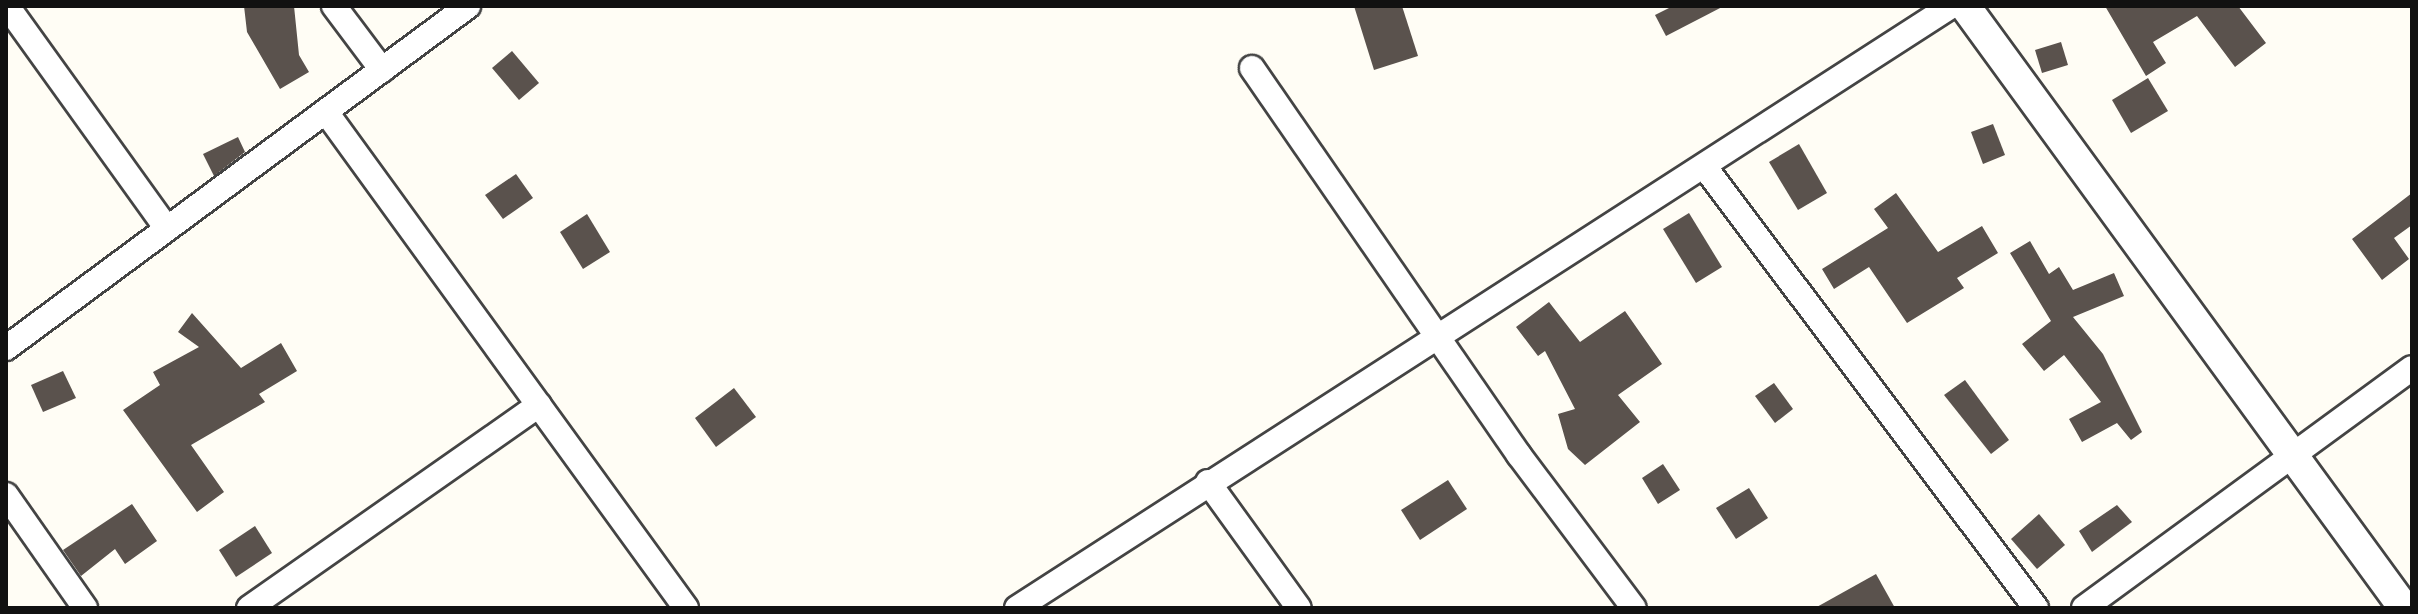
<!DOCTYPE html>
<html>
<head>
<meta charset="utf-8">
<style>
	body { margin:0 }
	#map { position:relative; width:2418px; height:614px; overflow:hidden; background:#fffdf5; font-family:"Playfair Display",serif }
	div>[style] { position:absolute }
	.building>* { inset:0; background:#5a524d }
	.roads { filter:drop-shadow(2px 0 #444) drop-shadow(-2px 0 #444) drop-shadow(0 2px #444) drop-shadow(0 -2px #444) }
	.minor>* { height:24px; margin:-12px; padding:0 12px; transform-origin:12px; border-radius:12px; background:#fff }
	.tertiary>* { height:30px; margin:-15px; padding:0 15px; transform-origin:15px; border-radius:15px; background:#fff }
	span { translate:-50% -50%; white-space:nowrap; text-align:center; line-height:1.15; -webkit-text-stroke:8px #fff; paint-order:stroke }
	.frame { position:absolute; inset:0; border:8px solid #111; pointer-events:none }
</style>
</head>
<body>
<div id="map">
	<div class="building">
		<div style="clip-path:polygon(244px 6px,294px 6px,299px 55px,309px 72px,280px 89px,247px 32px)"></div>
		<div style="clip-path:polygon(1354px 6px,1402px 6px,1418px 56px,1374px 70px)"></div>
		<div style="clip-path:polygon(1673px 6px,1724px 6px,1666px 36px,1655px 15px)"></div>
		<div style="clip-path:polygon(2105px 6px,2238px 6px,2266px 43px,2235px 67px,2197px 16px,2153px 42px,2166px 63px,2146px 76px)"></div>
		<div style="clip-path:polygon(2061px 42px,2068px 65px,2042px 73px,2035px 50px)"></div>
		<div style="clip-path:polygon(512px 51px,539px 83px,519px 100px,492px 68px)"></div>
		<div style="clip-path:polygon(2148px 78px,2168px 111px,2131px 133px,2112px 100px)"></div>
		<div style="clip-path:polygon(1993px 124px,2005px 155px,1983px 164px,1971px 132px)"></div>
		<div style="clip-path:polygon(238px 137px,245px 152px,214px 176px,203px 154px)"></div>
		<div style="clip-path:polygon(1799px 144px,1827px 193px,1798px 210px,1769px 162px)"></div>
		<div style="clip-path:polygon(516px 174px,533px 198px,503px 219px,485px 195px)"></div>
		<div style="clip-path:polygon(1896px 193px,1938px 252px,1982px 226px,1998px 253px,1957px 278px,1964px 288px,1907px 323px,1869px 267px,1834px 289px,1822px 269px,1888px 228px,1874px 209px)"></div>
		<div style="clip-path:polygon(2412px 193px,2412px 225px,2394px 238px,2409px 259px,2382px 280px,2352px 239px)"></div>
		<div style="clip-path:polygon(1689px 213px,1722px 267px,1696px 283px,1663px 229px)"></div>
		<div style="clip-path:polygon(587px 214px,610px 252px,583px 269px,560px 232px)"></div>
		<div style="clip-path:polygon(2030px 241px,2049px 274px,2059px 267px,2073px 290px,2114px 273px,2124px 296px,2073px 317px,2103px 354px,2142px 432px,2131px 440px,2117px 423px,2082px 442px,2069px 419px,2101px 402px,2064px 355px,2044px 371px,2022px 344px,2051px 321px,2010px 253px)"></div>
		<div style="clip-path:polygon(1549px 302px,1580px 342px,1625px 311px,1662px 364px,1618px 395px,1640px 422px,1585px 465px,1568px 449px,1558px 414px,1575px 409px,1545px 351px,1538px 356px,1516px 327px)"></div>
		<div style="clip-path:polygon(192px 313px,241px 368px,281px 343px,297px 371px,259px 394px,265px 402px,191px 445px,224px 492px,197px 512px,123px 410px,160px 385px,153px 372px,199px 347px,178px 332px)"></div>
		<div style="clip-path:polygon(63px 371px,76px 398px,43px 412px,31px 385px)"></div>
		<div style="clip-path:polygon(1965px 380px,2009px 440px,1991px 454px,1944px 395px)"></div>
		<div style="clip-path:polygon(1774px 383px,1793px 409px,1775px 423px,1755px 396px)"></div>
		<div style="clip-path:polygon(734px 388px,756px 417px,716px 447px,695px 418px)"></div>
		<div style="clip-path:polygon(1663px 464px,1680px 490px,1658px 504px,1642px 478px)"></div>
		<div style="clip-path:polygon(1448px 480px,1467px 509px,1420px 540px,1401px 510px)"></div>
		<div style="clip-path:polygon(1749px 488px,1768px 518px,1736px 539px,1716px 508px)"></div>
		<div style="clip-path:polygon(132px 504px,157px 541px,125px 564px,115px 549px,81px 576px,63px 550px)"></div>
		<div style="clip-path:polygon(2117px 505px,2132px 522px,2092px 552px,2079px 531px)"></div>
		<div style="clip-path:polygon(2039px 514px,2065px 545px,2037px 569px,2011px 539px)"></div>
		<div style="clip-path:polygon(255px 526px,272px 553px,236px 577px,219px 550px)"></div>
		<div style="clip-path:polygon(1876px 574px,1895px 608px,1815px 608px)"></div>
	</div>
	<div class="roads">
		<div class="minor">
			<div style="left:7px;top:6px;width:274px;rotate:54.3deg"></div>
			<div style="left:334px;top:6px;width:80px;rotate:53.1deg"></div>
			<div style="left:1252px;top:68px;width:470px;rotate:55.4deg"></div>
			<div style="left:1519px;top:455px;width:191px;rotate:53.1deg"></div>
			<div style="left:326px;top:112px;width:613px;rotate:54.03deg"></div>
			<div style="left:1704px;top:166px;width:553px;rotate:53.09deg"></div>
			<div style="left:6px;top:348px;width:575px;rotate:-36.51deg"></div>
			<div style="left:1208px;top:482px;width:155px;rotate:54.2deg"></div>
			<div style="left:6px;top:495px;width:138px;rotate:55deg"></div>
			<div style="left:249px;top:608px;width:354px;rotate:-35deg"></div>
			<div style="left:1017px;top:608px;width:1111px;rotate:-32.8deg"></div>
			<div style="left:2084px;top:608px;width:406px;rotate:-36.2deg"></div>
		</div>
		<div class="tertiary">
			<div style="left:1965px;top:6px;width:745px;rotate:53.9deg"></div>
		</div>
	</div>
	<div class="frame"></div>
</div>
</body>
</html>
